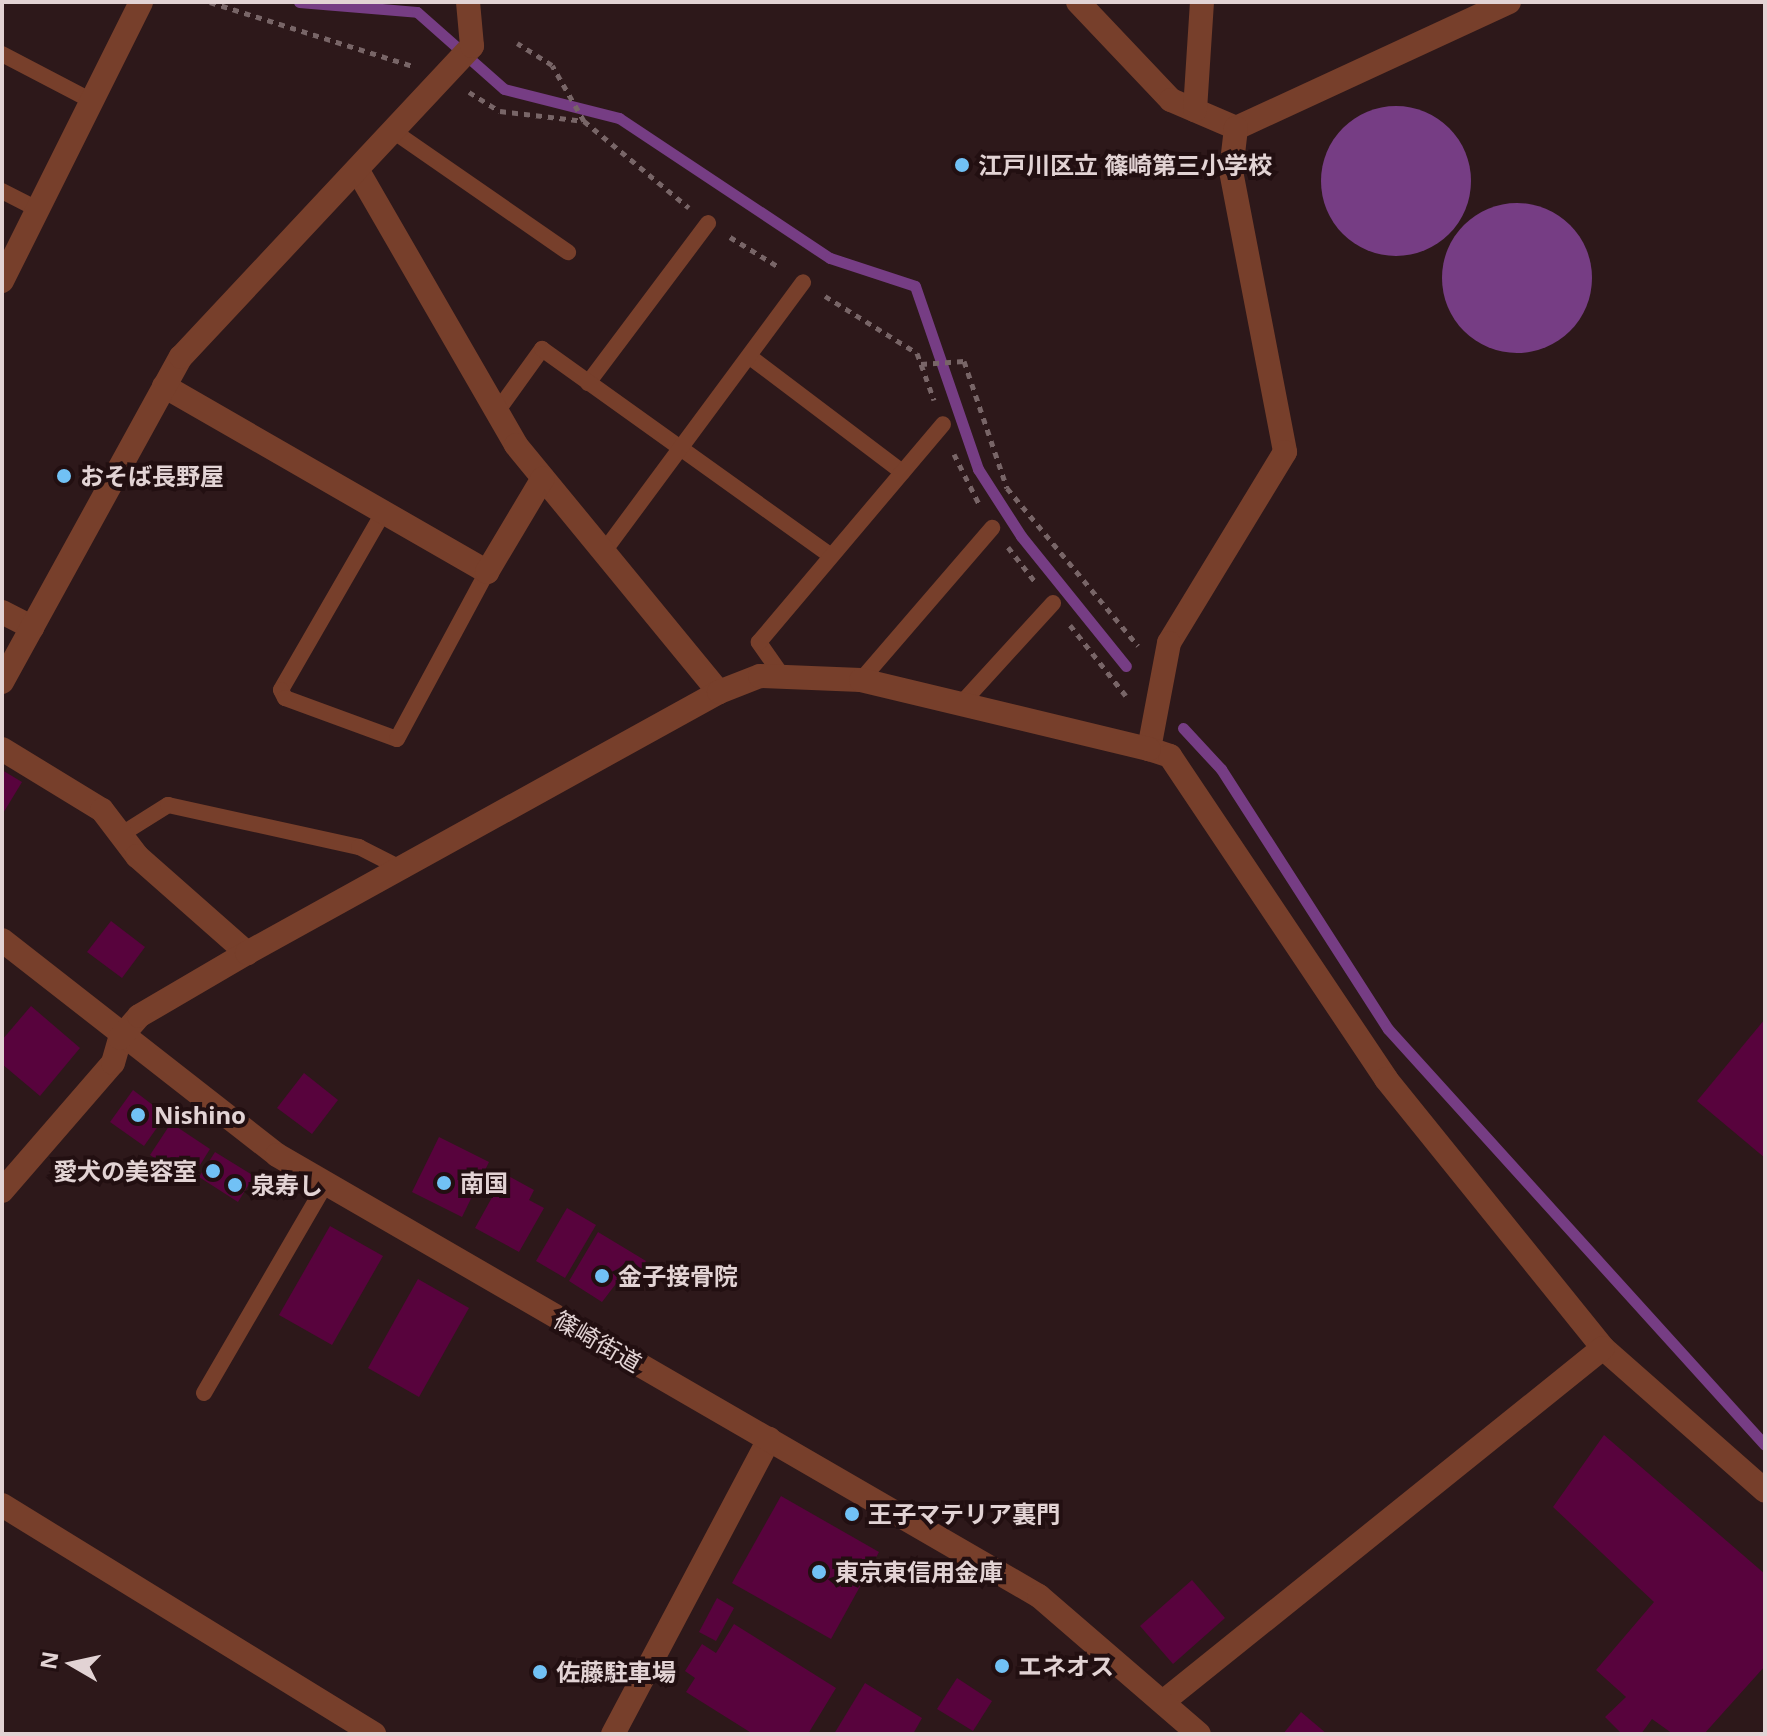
<!DOCTYPE html>
<html>
<head>
<meta charset="utf-8">
<style>
	body { margin:0 }
	#map { position:relative; width:1767px; height:1736px; overflow:hidden; background:#2d181a; font-family:"Noto Sans","Noto Sans JP",sans-serif }
	div>[style] { position:absolute }
	.water>* { inset:0; background:#763d84 }
	.round { border-radius:50% }
	.stream>* { height:11px; margin:-5.5px; padding:0 5.5px; transform-origin:5.5px; border-radius:5.5px; background:#763d84 }
	.building>* { inset:0; background:#58033d }
	.path>* { height:5px; margin-top:-2.5px; transform-origin:0; background:repeating-linear-gradient(90deg,#786567 0 6px,transparent 0 12px) }
	.service>* { height:16px; margin:-8px; padding:0 8px; transform-origin:8px; border-radius:8px; background:#773f2b }
	.minor>* { height:24px; margin:-12px; padding:0 12px; transform-origin:12px; border-radius:12px; background:#773f2b }
	.tertiary>* { height:24px; margin:-12px; padding:0 12px; transform-origin:12px; border-radius:12px; background:#773f2b }
	.dots>* { width:22px; height:22px; translate:-50% -50%; box-sizing:border-box; border:4px solid #220f11; border-radius:50% }
	span { translate:-50% -50%; white-space:nowrap; text-align:center; line-height:1.15; -webkit-text-stroke:8px #220f11; paint-order:stroke }
	.poi-label { font-size:24px; color:#e2d3d4; font-weight:700 }
	.left { translate:0 -50%; text-align:left }
	.right { translate:-100% -50%; text-align:right }
	.street-label { font-size:24px; color:#e2d3d4 }
	.frame { position:absolute; inset:0; border:4px solid #e2d3d4; pointer-events:none }
	.north { position:absolute; left:32px; top:1624px; width:80px; height:80px; -webkit-text-stroke:6px #220f11; paint-order:stroke; rotate:279deg; font-size:22px; font-weight:700; line-height:32px; text-align:center; color:#e2d3d4 }
	.north::after { content:''; display:block; margin:auto; width:28px; height:36px; background:#e2d3d4; clip-path:polygon(50% 0,100% 100%,50% 72%,0 100%) }
</style>
</head>
<body>
<div id="map">
	<div class="water">
		<div class="round" style="left:1321px;top:106px;width:150px;height:150px"></div>
		<div class="round" style="left:1442px;top:203px;width:150px;height:150px"></div>
	</div>
	<div class="stream">
		<div style="left:299px;top:2px;width:118px;rotate:4.8deg"></div>
		<div style="left:417px;top:12px;width:116px;rotate:41.5deg"></div>
		<div style="left:504px;top:89px;width:119px;rotate:14.2deg"></div>
		<div style="left:619px;top:118px;width:253px;rotate:33.6deg"></div>
		<div style="left:830px;top:258px;width:89px;rotate:18.2deg"></div>
		<div style="left:915px;top:286px;width:194px;rotate:71deg"></div>
		<div style="left:978px;top:469px;width:80px;rotate:57.3deg"></div>
		<div style="left:1021px;top:536px;width:167px;rotate:51.1deg"></div>
		<div style="left:1183px;top:728px;width:56px;rotate:47.2deg"></div>
		<div style="left:1221px;top:769px;width:309px;rotate:57.3deg"></div>
		<div style="left:1388px;top:1029px;width:561px;rotate:47.82deg"></div>
	</div>
	<div class="building">
		<div style="clip-path:polygon(2px 770px,22px 782px,2px 815px)"></div>
		<div style="clip-path:polygon(111px 921px,145px 947px,122px 978px,87px 952px)"></div>
		<div style="clip-path:polygon(31px 1006px,80px 1048px,40px 1096px,2px 1064px,2px 1040px)"></div>
		<div style="clip-path:polygon(1765px 1019px,1765px 1158px,1697px 1101px)"></div>
		<div style="clip-path:polygon(304px 1073px,338px 1100px,312px 1134px,277px 1108px)"></div>
		<div style="clip-path:polygon(133px 1090px,166px 1115px,144px 1146px,110px 1122px)"></div>
		<div style="clip-path:polygon(171px 1123px,210px 1149px,190px 1181px,150px 1155px)"></div>
		<div style="clip-path:polygon(439px 1137px,489px 1162px,462px 1217px,412px 1192px)"></div>
		<div style="clip-path:polygon(215px 1152px,254px 1176px,238px 1202px,199px 1177px)"></div>
		<div style="clip-path:polygon(505px 1174px,534px 1190px,529px 1200px,544px 1208px,519px 1252px,475px 1228px)"></div>
		<div style="clip-path:polygon(567px 1208px,596px 1225px,565px 1278px,536px 1261px)"></div>
		<div style="clip-path:polygon(330px 1226px,383px 1256px,332px 1345px,279px 1315px)"></div>
		<div style="clip-path:polygon(598px 1232px,646px 1261px,636px 1278px,625px 1272px,602px 1302px,569px 1281px)"></div>
		<div style="clip-path:polygon(418px 1279px,469px 1308px,419px 1397px,368px 1368px)"></div>
		<div style="clip-path:polygon(1604px 1435px,1765px 1574px,1765px 1666px,1704px 1734px,1673px 1734px,1652px 1719px,1641px 1734px,1622px 1734px,1605px 1717px,1626px 1697px,1596px 1670px,1654px 1602px,1553px 1507px)"></div>
		<div style="clip-path:polygon(781px 1496px,879px 1552px,831px 1639px,732px 1583px)"></div>
		<div style="clip-path:polygon(1192px 1580px,1225px 1618px,1173px 1664px,1140px 1626px)"></div>
		<div style="clip-path:polygon(717px 1598px,734px 1608px,716px 1641px,699px 1632px)"></div>
		<div style="clip-path:polygon(734px 1624px,836px 1688px,808px 1734px,753px 1734px,686px 1692px,695px 1678px,685px 1671px,702px 1644px,716px 1653px)"></div>
		<div style="clip-path:polygon(957px 1678px,992px 1701px,973px 1731px,937px 1709px)"></div>
		<div style="clip-path:polygon(865px 1683px,922px 1718px,913px 1734px,834px 1734px)"></div>
		<div style="clip-path:polygon(1301px 1712px,1327px 1734px,1283px 1734px)"></div>
	</div>
	<div class="path">
		<div style="left:210px;top:2px;width:213px;rotate:17.5deg"></div>
		<div style="left:469px;top:92px;width:36px;rotate:32deg"></div>
		<div style="left:500px;top:111px;width:85px;rotate:6.8deg"></div>
		<div style="left:584px;top:121px;width:64px;rotate:-119.7deg"></div>
		<div style="left:552px;top:65px;width:41px;rotate:-147.8deg"></div>
		<div style="left:584px;top:121px;width:136px;rotate:39.6deg"></div>
		<div style="left:730px;top:237px;width:57px;rotate:31.5deg"></div>
		<div style="left:825px;top:296px;width:108px;rotate:31.8deg"></div>
		<div style="left:917px;top:353px;width:50px;rotate:70.1deg"></div>
		<div style="left:921px;top:364px;width:43px;rotate:-4deg"></div>
		<div style="left:964px;top:361px;width:134px;rotate:71.3deg"></div>
		<div style="left:1007px;top:488px;width:205px;rotate:50.3deg"></div>
		<div style="left:954px;top:454px;width:58px;rotate:63.4deg"></div>
		<div style="left:1008px;top:547px;width:46px;rotate:52.1deg"></div>
		<div style="left:1070px;top:625px;width:90px;rotate:51.7deg"></div>
	</div>
	<div class="service">
		<div style="left:2px;top:54px;width:102px;rotate:27.6deg"></div>
		<div style="left:393px;top:131px;width:213px;rotate:34.7deg"></div>
		<div style="left:2px;top:191px;width:42px;rotate:27.2deg"></div>
		<div style="left:750px;top:357px;width:191px;rotate:37.1deg"></div>
		<div style="left:588px;top:383px;width:200px;rotate:-53.1deg"></div>
		<div style="left:496px;top:413px;width:79px;rotate:-54.3deg"></div>
		<div style="left:542px;top:349px;width:354px;rotate:35.6deg"></div>
		<div style="left:383px;top:513px;width:204px;rotate:120deg"></div>
		<div style="left:281px;top:690px;width:9px;rotate:63deg"></div>
		<div style="left:285px;top:698px;width:119px;rotate:20.1deg"></div>
		<div style="left:397px;top:739px;width:190px;rotate:-61.7deg"></div>
		<div style="left:605px;top:550px;width:333px;rotate:-53.5deg"></div>
		<div style="left:781px;top:674px;width:39px;rotate:-125deg"></div>
		<div style="left:759px;top:642px;width:285px;rotate:-49.8deg"></div>
		<div style="left:861px;top:680px;width:201px;rotate:-49.2deg"></div>
		<div style="left:960px;top:705px;width:138px;rotate:-47.6deg"></div>
		<div style="left:125px;top:832px;width:51px;rotate:-32.1deg"></div>
		<div style="left:168px;top:805px;width:196px;rotate:12.4deg"></div>
		<div style="left:359px;top:847px;width:51px;rotate:27.1deg"></div>
		<div style="left:204px;top:1393px;width:243px;rotate:-59.8deg"></div>
	</div>
	<div class="minor">
		<div style="left:1078px;top:2px;width:135px;rotate:46.5deg"></div>
		<div style="left:1171px;top:100px;width:71px;rotate:23.3deg"></div>
		<div style="left:1509px;top:2px;width:301px;rotate:155.2deg"></div>
		<div style="left:1236px;top:128px;width:43px;rotate:96.6deg"></div>
		<div style="left:1231px;top:171px;width:286px;rotate:79.1deg"></div>
		<div style="left:1285px;top:452px;width:223px;rotate:121.3deg"></div>
		<div style="left:1169px;top:643px;width:108px;rotate:100.7deg"></div>
		<div style="left:1149px;top:749px;width:22px;rotate:18deg"></div>
		<div style="left:1170px;top:756px;width:389px;rotate:56.2deg"></div>
		<div style="left:1386px;top:1079px;width:346px;rotate:51.1deg"></div>
		<div style="left:1603px;top:1348px;width:216px;rotate:41.4deg"></div>
		<div style="left:1195px;top:110px;width:108px;rotate:-86.3deg"></div>
		<div style="left:358px;top:171px;width:316px;rotate:60deg"></div>
		<div style="left:516px;top:445px;width:320px;rotate:50.6deg"></div>
		<div style="left:2px;top:281px;width:312px;rotate:-63.5deg"></div>
		<div style="left:164px;top:386px;width:373px;rotate:29.9deg"></div>
		<div style="left:487px;top:572px;width:109px;rotate:-59.2deg"></div>
		<div style="left:2px;top:612px;width:34px;rotate:27deg"></div>
		<div style="left:2px;top:682px;width:371px;rotate:-61.2deg"></div>
		<div style="left:181px;top:357px;width:426px;rotate:-46.9deg"></div>
		<div style="left:472px;top:46px;width:44px;rotate:-95.2deg"></div>
		<div style="left:2px;top:749px;width:117px;rotate:31.4deg"></div>
		<div style="left:102px;top:810px;width:58px;rotate:52.7deg"></div>
		<div style="left:137px;top:856px;width:147px;rotate:41.4deg"></div>
		<div style="left:2px;top:1191px;width:169px;rotate:-49.1deg"></div>
		<div style="left:113px;top:1063px;width:26px;rotate:-74deg"></div>
		<div style="left:2px;top:1505px;width:437px;rotate:31.6deg"></div>
		<div style="left:1164px;top:1701px;width:563px;rotate:-38.8deg"></div>
		<div style="left:613px;top:1734px;width:334px;rotate:-62.1deg"></div>
	</div>
	<div class="tertiary">
		<div style="left:2px;top:940px;width:349px;rotate:38deg"></div>
		<div style="left:277px;top:1155px;width:880px;rotate:30.06deg"></div>
		<div style="left:1039px;top:1596px;width:211px;rotate:40.8deg"></div>
		<div style="left:120px;top:1038px;width:29px;rotate:-49deg"></div>
		<div style="left:139px;top:1016px;width:125px;rotate:-30.3deg"></div>
		<div style="left:247px;top:953px;width:539px;rotate:-28.94deg"></div>
		<div style="left:719px;top:692px;width:44px;rotate:-21.3deg"></div>
		<div style="left:760px;top:676px;width:101px;rotate:2.3deg"></div>
		<div style="left:861px;top:680px;width:296px;rotate:13.5deg"></div>
	</div>
	<div class="dots">
		<div style="left:962px;top:165px;background:#71c1f5"></div>
		<div style="left:64px;top:476px;background:#71c1f5"></div>
		<div style="left:138px;top:1115px;background:#71c1f5"></div>
		<div style="left:213px;top:1171px;background:#71c1f5"></div>
		<div style="left:444px;top:1183px;background:#71c1f5"></div>
		<div style="left:235px;top:1185px;background:#71c1f5"></div>
		<div style="left:602px;top:1276px;background:#71c1f5"></div>
		<div style="left:852px;top:1514px;background:#71c1f5"></div>
		<div style="left:819px;top:1572px;background:#71c1f5"></div>
		<div style="left:1002px;top:1666px;background:#71c1f5"></div>
		<div style="left:540px;top:1672px;background:#71c1f5"></div>
	</div>
	<div class="poi-label">
		<span class="left" style="left:978px;top:165px">江戸川区立 篠崎第三小学校</span>
		<span class="left" style="left:80px;top:476px">おそば長野屋</span>
		<span class="left" style="left:154px;top:1115px">Nishino</span>
		<span class="right" style="left:197px;top:1171px">愛犬の美容室</span>
		<span class="left" style="left:460px;top:1183px">南国</span>
		<span class="left" style="left:251px;top:1185px">泉寿し</span>
		<span class="left" style="left:618px;top:1276px">金子接骨院</span>
		<span class="left" style="left:868px;top:1514px">王子マテリア裏門</span>
		<span class="left" style="left:835px;top:1572px">東京東信用金庫</span>
		<span class="left" style="left:1018px;top:1666px">エネオス</span>
		<span class="left" style="left:556px;top:1672px">佐藤駐車場</span>
	</div>
	<div class="street-label">
		<span style="left:598px;top:1341px;rotate:30deg">篠崎街道</span>
	</div>
	<div class="frame"></div>
	<div class="north">N</div>
</div>
</body>
</html>
